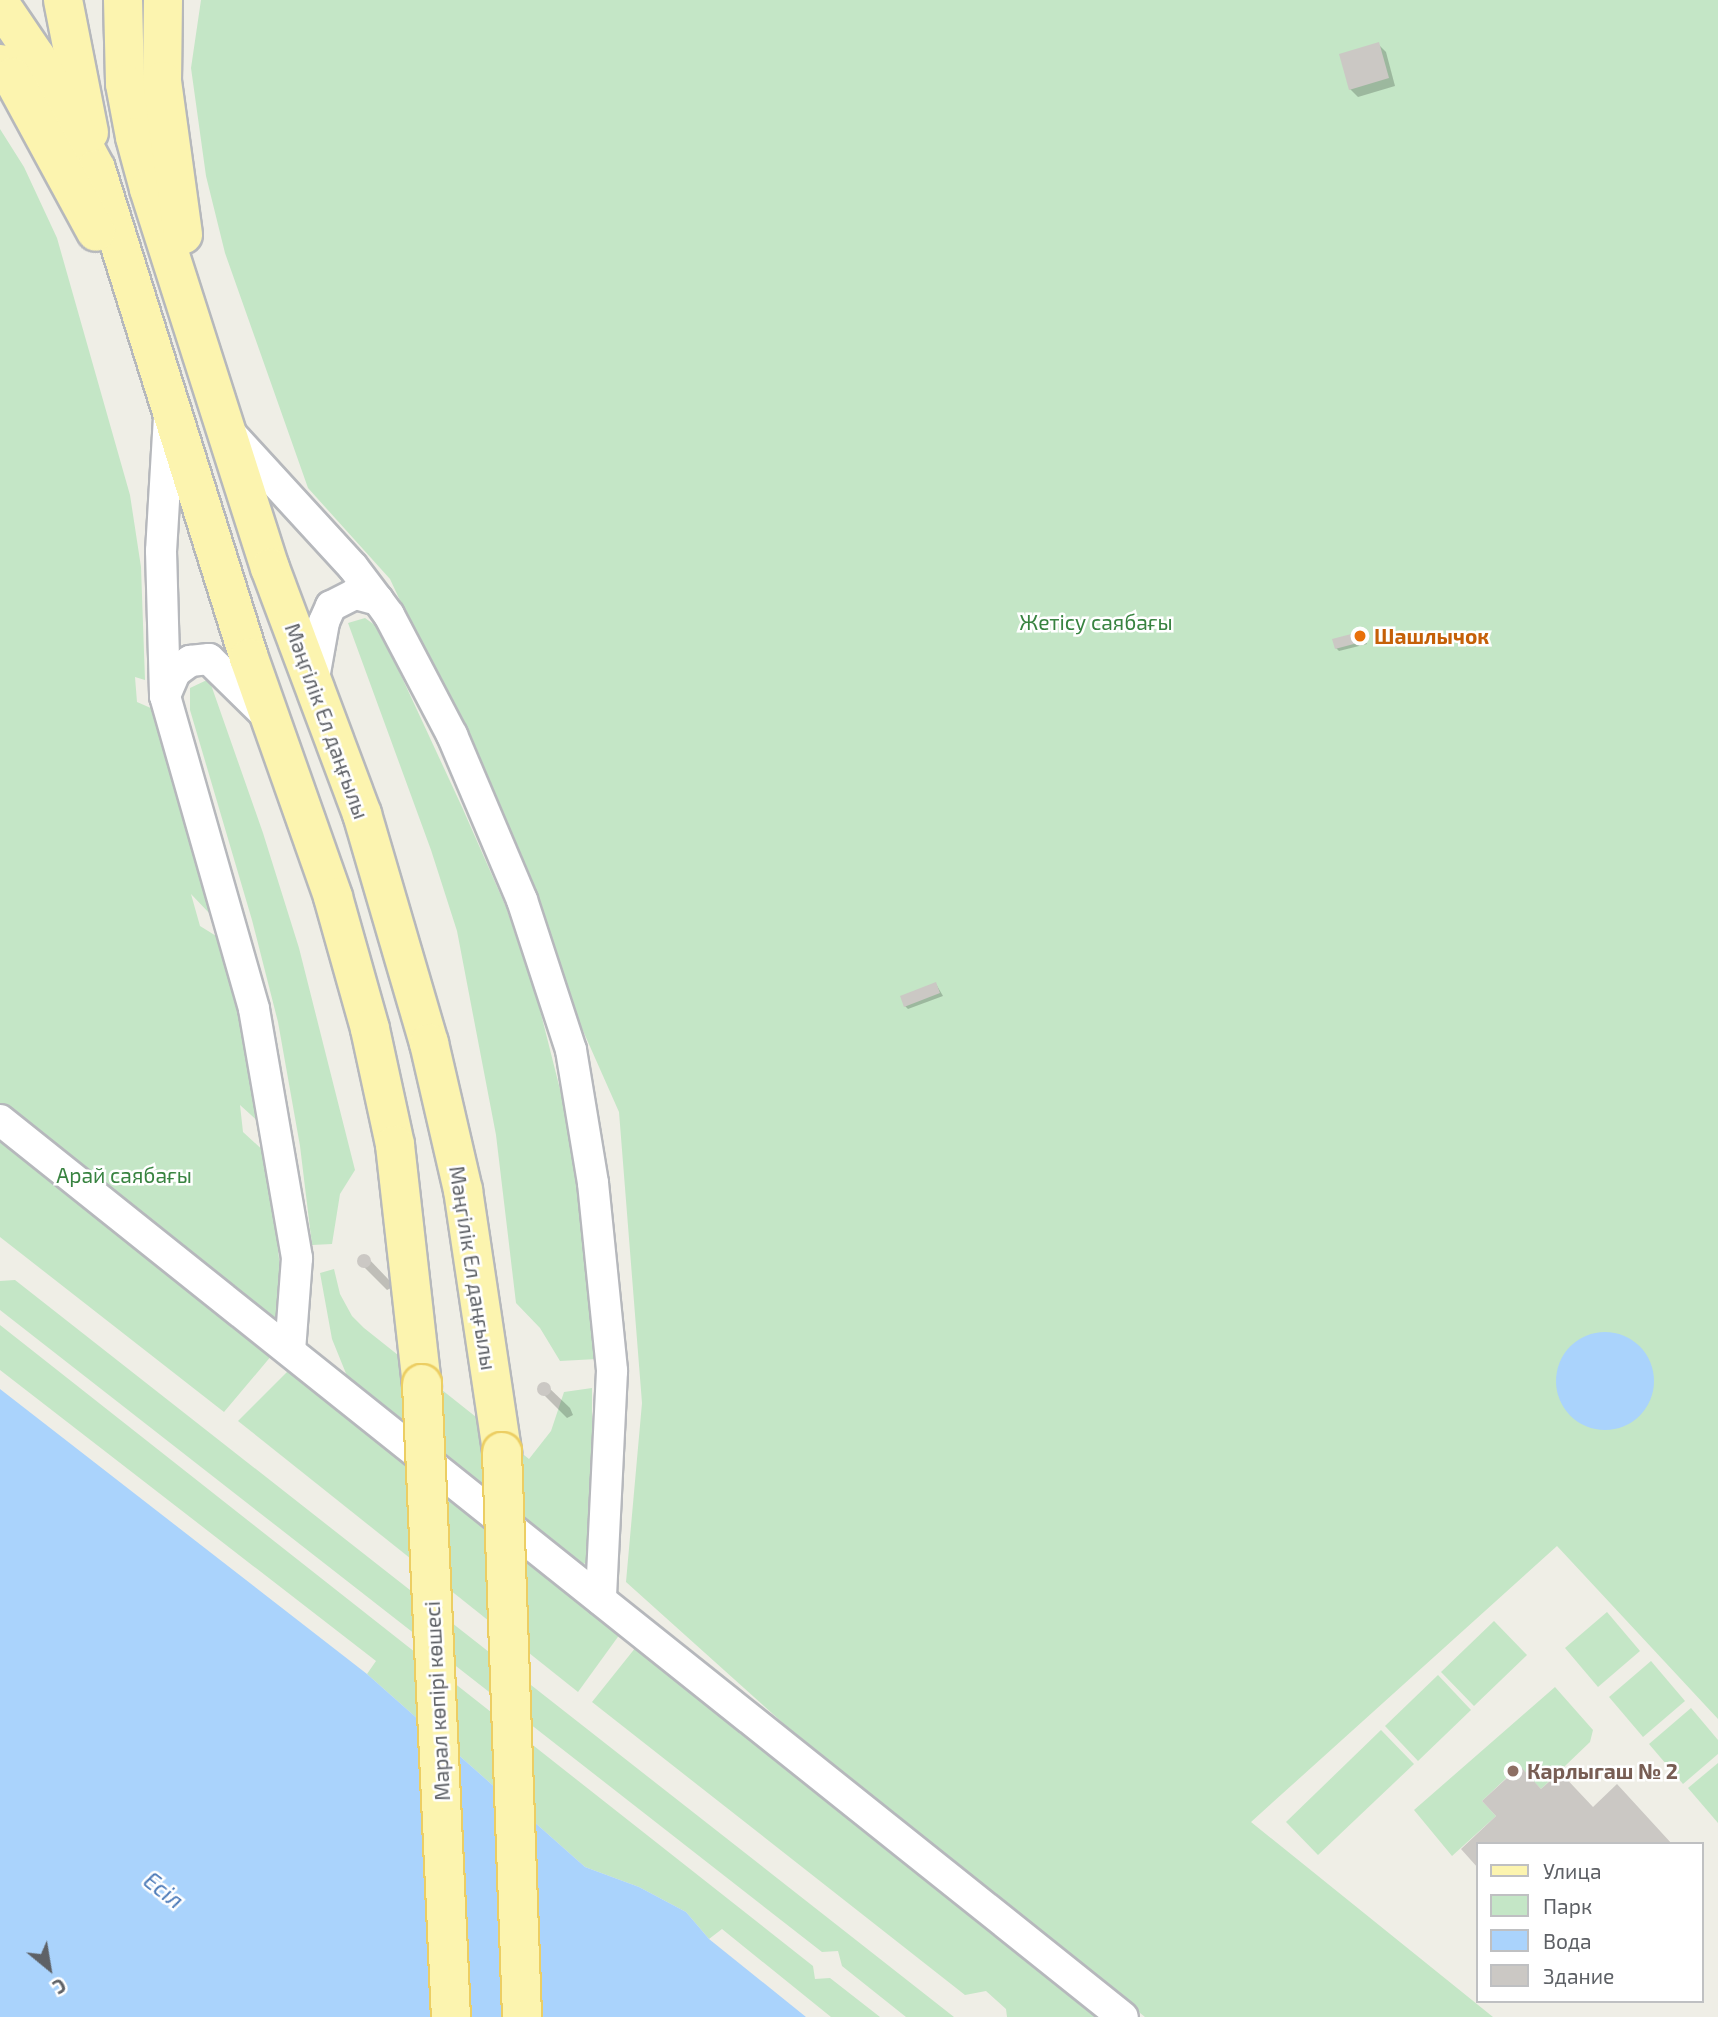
<!DOCTYPE html>
<html>
<head>
<meta charset="utf-8">
<style>
	body { margin:0 }
	#map { position:relative; width:1718px; height:2017px; overflow:hidden; background:#efeee6; font-family:"Exo 2",sans-serif }
	div>[style] { position:absolute }
	.green>* { inset:0; background:#c4e6c6 }
	.water>* { inset:0; background:#aad3fc }
	.round { border-radius:50% }
	.shadow>* { inset:0; background:#0003 }
	.building>* { inset:0; background:#cbc8c4 }
	.roads { filter:drop-shadow(2px 0 #b6b8bc) drop-shadow(-2px 0 #b6b8bc) drop-shadow(0 2px #b6b8bc) drop-shadow(0 -2px #b6b8bc) }
	.minor>* { height:30px; margin:-15px; padding:0 15px; transform-origin:15px; border-radius:15px; background:#fff }
	.major>* { height:38px; margin:-19px; padding:0 19px; transform-origin:19px; border-radius:19px; background:#fcf4af }
	.bridges { filter:drop-shadow(2px 0 #ecce63) drop-shadow(-2px 0 #ecce63) drop-shadow(0 2px #ecce63) drop-shadow(0 -2px #ecce63) }
	.major-bridge>* { height:38px; margin:-19px; padding:0 19px; transform-origin:19px; border-radius:19px; background:#fcf4af }
	.dots>* { width:19px; height:19px; translate:-50% -50%; box-sizing:border-box; border:4px solid #fff; border-radius:50% }
	span { translate:-50% -50%; white-space:nowrap; text-align:center; line-height:1.15; -webkit-text-stroke:5px #fff; paint-order:stroke }
	.park-label { font-size:21px; color:#388340 }
	.food-label { font-size:21px; color:#c56008; font-weight:700 }
	.left { translate:0 -50%; text-align:left }
	.street-label { font-size:21px; color:#5e6166 }
	.education-label { font-size:21px; color:#785e54; font-weight:700 }
	.water-label { font-size:23px; color:#4978b7; font-style:italic }
	.legend { position:absolute; left:1476px; top:1842px; width:228px; height:161px; box-sizing:border-box; background:#fff; border:2px solid #bfc0c2; margin:0; padding:9px 12px; list-style:none; font-size:21px; color:#5e6166 }
	.legend li { display:flex; align-items:center; gap:14px; height:35px }
	.legend b { width:35px; border:2px solid #bfc0c2 }
	.north { position:absolute; left:14px; top:1933px; width:70px; height:70px; -webkit-text-stroke:5px #fff; paint-order:stroke; rotate:150deg; font-size:19px; font-weight:700; line-height:28px; text-align:center; color:#5e6166 }
	.north::after { content:''; display:block; margin:auto; width:24px; height:32px; background:#5e6166; clip-path:polygon(50% 0,100% 100%,50% 72%,0 100%) }
</style>
</head>
<body>
<div id="map">
	<div class="green">
		<div style="clip-path:polygon(201px 0,1718px 0,1718px 1719px,1557px 1546px,1251px 1822px,1493px 2017px,1145px 2017px,785px 1725px,626px 1582px,642px 1403px,619px 1112px,580px 1024px,527px 873px,390px 579px,308px 488px,225px 253px,206px 176px,191px 68px)"></div>
		<div style="clip-path:polygon(0 129px,24px 167px,57px 238px,130px 495px,141px 567px,145px 680px,135px 677px,137px 702px,153px 709px,210px 914px,191px 894px,200px 926px,221px 939px,239px 1006px,261px 1124px,240px 1105px,243px 1132px,268px 1155px,284px 1306px,274px 1319px,267px 1314px,272px 1355px,224px 1412px,0 1237px)"></div>
		<div style="clip-path:polygon(365px 618px,379px 628px,462px 807px,506px 907px,538px 1002px,572px 1137px,597px 1359px,560px 1361px,540px 1328px,516px 1303px,496px 1135px,457px 931px,431px 850px,348px 623px)"></div>
		<div style="clip-path:polygon(209px 679px,263px 833px,299px 948px,355px 1170px,340px 1194px,332px 1244px,312px 1245px,300px 1146px,278px 1022px,252px 920px,190px 710px,190px 688px)"></div>
		<div style="clip-path:polygon(334px 1269px,340px 1294px,352px 1316px,364px 1328px,529px 1459px,551px 1431px,564px 1392px,592px 1388px,592px 1557px,587px 1563px,578px 1565px,568px 1559px,347px 1376px,332px 1339px,320px 1273px)"></div>
		<div style="clip-path:polygon(15px 1280px,954px 2017px,906px 2017px,842px 1966px,838px 1951px,822px 1952px,0 1310px,0 1281px)"></div>
		<div style="clip-path:polygon(0 1325px,813px 1966px,815px 1979px,830px 1978px,880px 2017px,831px 2017px,722px 1929px,709px 1939px,686px 1912px,639px 1887px,585px 1867px,367px 1674px,376px 1661px,0 1370px)"></div>
		<div style="clip-path:polygon(289px 1370px,620px 1634px,578px 1692px,238px 1421px)"></div>
		<div style="clip-path:polygon(1607px 1612px,1640px 1651px,1598px 1687px,1565px 1648px)"></div>
		<div style="clip-path:polygon(1494px 1621px,1527px 1655px,1474px 1706px,1441px 1672px)"></div>
		<div style="clip-path:polygon(636px 1647px,1100px 2017px,1007px 2017px,1006px 2009px,986px 1991px,965px 1995px,592px 1702px)"></div>
		<div style="clip-path:polygon(1651px 1661px,1685px 1701px,1643px 1737px,1609px 1697px)"></div>
		<div style="clip-path:polygon(1438px 1675px,1471px 1710px,1418px 1761px,1385px 1726px)"></div>
		<div style="clip-path:polygon(1555px 1687px,1593px 1730px,1590px 1742px,1541px 1789px,1519px 1766px,1482px 1801px,1496px 1816px,1452px 1856px,1414px 1810px)"></div>
		<div style="clip-path:polygon(1691px 1708px,1718px 1740px,1718px 1754px,1683px 1784px,1649px 1744px)"></div>
		<div style="clip-path:polygon(1381px 1730px,1414px 1764px,1318px 1855px,1286px 1822px)"></div>
		<div style="clip-path:polygon(1718px 1763px,1718px 1823px,1688px 1788px)"></div>
	</div>
	<div class="water">
		<div class="round" style="left:1556px;top:1332px;width:98px;height:98px"></div>
		<div style="clip-path:polygon(0 1389px,367px 1674px,585px 1867px,639px 1887px,686px 1912px,709px 1939px,806px 2017px,0 2017px)"></div>
	</div>
	<div class="shadow">
		<div style="clip-path:polygon(1378px 44px,1386px 52px,1395px 86px,1358px 97px,1350px 89px)"></div>
		<div style="clip-path:polygon(1362px 633px,1367px 644px,1339px 651px,1336px 648px)"></div>
		<div style="clip-path:polygon(936px 984px,943px 996px,908px 1009px,905px 1006px)"></div>
		<div style="clip-path:polygon(366px 1256px,389px 1280px,393px 1287px,387px 1290px,363px 1266px,360px 1259px)"></div>
		<div style="clip-path:polygon(546px 1385px,570px 1408px,573px 1415px,567px 1418px,543px 1394px,540px 1388px)"></div>
	</div>
	<div class="building">
		<div style="clip-path:polygon(1379px 42px,1389px 78px,1349px 90px,1339px 54px)"></div>
		<div style="clip-path:polygon(1363px 631px,1365px 641px,1335px 649px,1332px 639px)"></div>
		<div style="clip-path:polygon(936px 982px,940px 993px,904px 1007px,900px 996px)"></div>
		<div class="round" style="left:357px;top:1254px;width:14px;height:14px"></div>
		<div class="round" style="left:537px;top:1382px;width:14px;height:14px"></div>
		<div style="clip-path:polygon(1520px 1766px,1541px 1789px,1560px 1772px,1593px 1807px,1617px 1784px,1672px 1844px,1478px 1844px,1478px 1868px,1461px 1849px,1496px 1816px,1482px 1801px)"></div>
	</div>
	<div class="roads">
		<div class="minor">
			<div style="left:169px;top:417px;width:134px;rotate:93.4deg"></div>
			<div style="left:161px;top:551px;width:145px;rotate:88.4deg"></div>
			<div style="left:165px;top:696px;width:325px;rotate:74.1deg"></div>
			<div style="left:254px;top:1009px;width:253px;rotate:80.2deg"></div>
			<div style="left:297px;top:1258px;width:93px;rotate:94.3deg"></div>
			<div style="left:231px;top:434px;width:180px;rotate:47.5deg"></div>
			<div style="left:353px;top:567px;width:41px;rotate:52.9deg"></div>
			<div style="left:378px;top:600px;width:24px;rotate:-165deg"></div>
			<div style="left:355px;top:594px;width:27px;rotate:153deg"></div>
			<div style="left:331px;top:606px;width:17px;rotate:114deg"></div>
			<div style="left:324px;top:622px;width:63px;rotate:100.1deg"></div>
			<div style="left:378px;top:600px;width:19px;rotate:54deg"></div>
			<div style="left:389px;top:615px;width:136px;rotate:62.3deg"></div>
			<div style="left:452px;top:735px;width:179px;rotate:67deg"></div>
			<div style="left:522px;top:900px;width:158px;rotate:71.9deg"></div>
			<div style="left:571px;top:1050px;width:135px;rotate:80.6deg"></div>
			<div style="left:593px;top:1183px;width:189px;rotate:84.2deg"></div>
			<div style="left:612px;top:1371px;width:229px;rotate:92.8deg"></div>
			<div style="left:165px;top:696px;width:26px;rotate:-67deg"></div>
			<div style="left:175px;top:672px;width:19px;rotate:-36deg"></div>
			<div style="left:190px;top:661px;width:19px;rotate:-6deg"></div>
			<div style="left:209px;top:659px;width:80px;rotate:44.5deg"></div>
			<div style="left:0;top:1120px;width:1437px;rotate:38.62deg"></div>
		</div>
		<div class="major">
			<div style="left:63px;top:0;width:135px;rotate:78.9deg"></div>
			<div style="left:123px;top:0;width:84px;rotate:88.6deg"></div>
			<div style="left:125px;top:84px;width:54px;rotate:79.3deg"></div>
			<div style="left:135px;top:137px;width:54px;rotate:74.9deg"></div>
			<div style="left:149px;top:189px;width:398px;rotate:72.3deg"></div>
			<div style="left:270px;top:568px;width:263px;rotate:69.5deg"></div>
			<div style="left:362px;top:814px;width:239px;rotate:73.7deg"></div>
			<div style="left:429px;top:1043px;width:151px;rotate:77deg"></div>
			<div style="left:463px;top:1190px;width:265px;rotate:81.5deg"></div>
			<div style="left:163px;top:0;width:81px;rotate:90.7deg"></div>
			<div style="left:162px;top:81px;width:155px;rotate:82.2deg"></div>
			<div style="left:0;top:4px;width:64px;rotate:55.8deg"></div>
			<div style="left:36px;top:57px;width:127px;rotate:61.8deg"></div>
			<div style="left:96px;top:169px;width:512px;rotate:72.63deg"></div>
			<div style="left:249px;top:658px;width:253px;rotate:70.6deg"></div>
			<div style="left:333px;top:897px;width:137px;rotate:74.3deg"></div>
			<div style="left:370px;top:1029px;width:119px;rotate:77.8deg"></div>
			<div style="left:395px;top:1145px;width:241px;rotate:83.6deg"></div>
			<div style="left:0;top:64px;width:18px;rotate:47deg"></div>
			<div style="left:12px;top:77px;width:176px;rotate:61.5deg"></div>
		</div>
	</div>
	<div class="bridges">
		<div class="major-bridge">
			<div style="left:422px;top:1384px;width:634px;rotate:87.38deg"></div>
			<div style="left:502px;top:1452px;width:565px;rotate:87.97deg"></div>
		</div>
	</div>
	<div class="dots">
		<div style="left:1360px;top:636px;background:#e8710a"></div>
		<div style="left:1513px;top:1771px;background:#8d6e63"></div>
	</div>
	<div class="park-label">
		<span style="left:1096px;top:622px">Жетісу саябағы</span>
		<span style="left:124px;top:1175px">Арай саябағы</span>
	</div>
	<div class="food-label">
		<span class="left" style="left:1374px;top:636px">Шашлычок</span>
	</div>
	<div class="street-label">
		<span style="left:327px;top:721px;rotate:70deg">Мәңгілік Ел даңғылы</span>
		<span style="left:473px;top:1268px;rotate:81deg">Мәңгілік Ел даңғылы</span>
		<span style="left:437px;top:1701px;rotate:-93deg">Марал көпірі көшесі</span>
	</div>
	<div class="education-label">
		<span class="left" style="left:1527px;top:1771px">Карлыгаш № 2</span>
	</div>
	<div class="water-label">
		<span style="left:164px;top:1890px;rotate:38deg">Есіл</span>
	</div>
	<ul class="legend">
	<li><b style="height:9px;background:#fcf4af"></b>Улица</li>
	<li><b style="height:19px;background:#c4e6c6"></b>Парк</li>
	<li><b style="height:19px;background:#aad3fc"></b>Вода</li>
	<li><b style="height:19px;background:#cbc8c4"></b>Здание</li>
	</ul>
	<div class="north">С</div>
</div>
</body>
</html>
